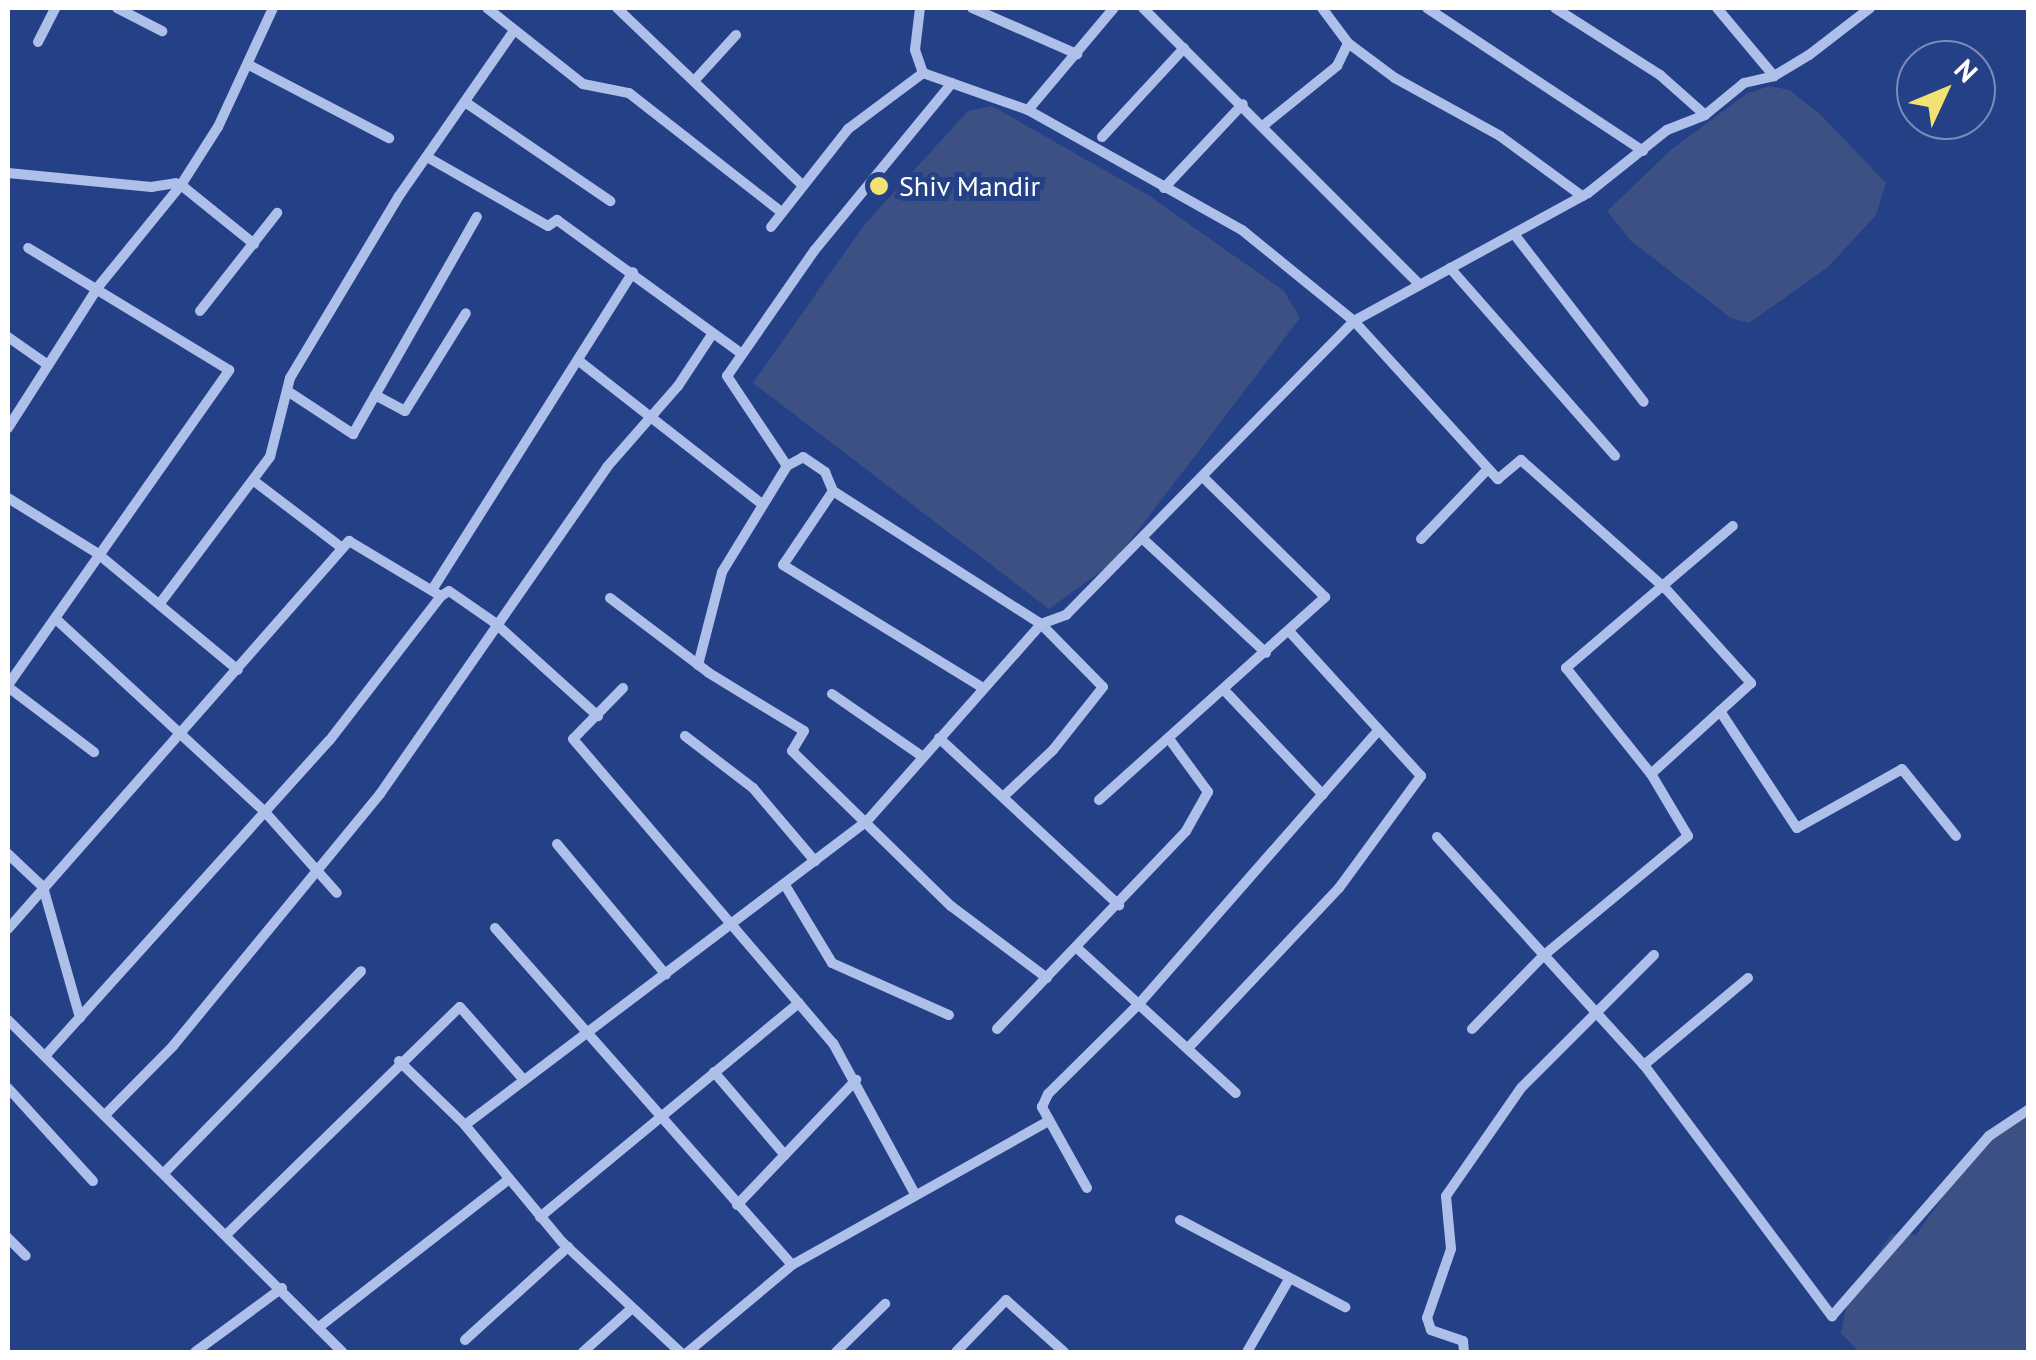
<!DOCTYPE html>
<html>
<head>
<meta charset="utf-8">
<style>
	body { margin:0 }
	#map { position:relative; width:2036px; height:1360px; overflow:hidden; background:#244086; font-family:"PT Sans",sans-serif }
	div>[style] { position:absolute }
	.water>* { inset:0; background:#3c5084 }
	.minor>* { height:10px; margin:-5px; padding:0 5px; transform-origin:5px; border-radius:5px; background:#aec0e9 }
	.dots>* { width:28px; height:28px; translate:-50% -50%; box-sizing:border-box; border:5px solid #244086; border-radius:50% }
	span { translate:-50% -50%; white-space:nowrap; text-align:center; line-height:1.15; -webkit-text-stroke:10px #244086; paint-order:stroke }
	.poi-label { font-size:28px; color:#fff }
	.left { translate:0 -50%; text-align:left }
	.frame { position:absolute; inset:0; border:10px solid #fff; pointer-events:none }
	.north { position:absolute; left:1896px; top:40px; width:100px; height:100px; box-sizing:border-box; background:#244086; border:2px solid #7c8cb6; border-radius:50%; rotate:46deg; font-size:28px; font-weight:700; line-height:40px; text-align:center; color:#fff }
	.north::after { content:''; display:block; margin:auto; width:35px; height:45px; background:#f3e171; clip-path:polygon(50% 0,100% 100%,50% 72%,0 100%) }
</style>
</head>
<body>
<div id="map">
	<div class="water">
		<div style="clip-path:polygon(1769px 86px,1789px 90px,1819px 113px,1886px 183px,1876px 215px,1828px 267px,1749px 323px,1731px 318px,1631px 241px,1607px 211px,1671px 150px,1746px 94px)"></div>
		<div style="clip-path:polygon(992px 106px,1148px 195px,1284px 291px,1300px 318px,1114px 562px,1049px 609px,753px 383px,865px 224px,968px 111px)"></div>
		<div style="clip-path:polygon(2028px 1115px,2028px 1352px,1859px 1352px,1841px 1333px,1849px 1294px,1892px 1234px,1916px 1235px,1969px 1160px,2010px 1123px)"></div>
	</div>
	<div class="minor">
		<div style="left:117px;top:8px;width:51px;rotate:27.1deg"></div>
		<div style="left:487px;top:8px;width:122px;rotate:38.4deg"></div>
		<div style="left:583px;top:84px;width:47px;rotate:11.1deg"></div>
		<div style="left:629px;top:93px;width:192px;rotate:38deg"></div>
		<div style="left:617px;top:8px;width:255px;rotate:43.7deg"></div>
		<div style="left:920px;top:8px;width:42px;rotate:96.8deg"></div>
		<div style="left:915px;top:50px;width:24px;rotate:71deg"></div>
		<div style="left:923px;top:73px;width:111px;rotate:19.4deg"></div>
		<div style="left:1028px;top:110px;width:245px;rotate:29.3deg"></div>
		<div style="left:1242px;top:230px;width:144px;rotate:39.1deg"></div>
		<div style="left:1354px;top:321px;width:214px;rotate:47.7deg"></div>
		<div style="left:1498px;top:479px;width:30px;rotate:-40deg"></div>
		<div style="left:1521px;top:460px;width:194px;rotate:41.7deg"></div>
		<div style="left:1666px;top:589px;width:127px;rotate:47.9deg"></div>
		<div style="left:1751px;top:683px;width:135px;rotate:137.7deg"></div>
		<div style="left:972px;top:8px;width:115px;rotate:23.7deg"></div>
		<div style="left:1143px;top:8px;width:390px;rotate:45deg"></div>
		<div style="left:1322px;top:8px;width:44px;rotate:53.4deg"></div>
		<div style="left:1348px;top:43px;width:59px;rotate:36.7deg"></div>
		<div style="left:1395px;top:78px;width:120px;rotate:28.9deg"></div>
		<div style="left:1500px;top:136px;width:102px;rotate:36.2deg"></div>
		<div style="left:1427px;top:8px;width:259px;rotate:33.5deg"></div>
		<div style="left:1555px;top:8px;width:125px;rotate:32.5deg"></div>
		<div style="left:1660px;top:75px;width:60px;rotate:41.6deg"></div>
		<div style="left:1717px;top:8px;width:89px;rotate:50deg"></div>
		<div style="left:38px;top:42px;width:38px;rotate:-63deg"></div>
		<div style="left:251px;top:66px;width:156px;rotate:27.6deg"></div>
		<div style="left:695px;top:80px;width:61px;rotate:-47.7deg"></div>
		<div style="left:952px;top:83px;width:217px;rotate:129.4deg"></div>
		<div style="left:814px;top:251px;width:152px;rotate:124.8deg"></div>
		<div style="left:727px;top:376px;width:108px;rotate:56.3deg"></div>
		<div style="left:787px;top:466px;width:18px;rotate:-29deg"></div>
		<div style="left:803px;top:457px;width:27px;rotate:34deg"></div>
		<div style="left:825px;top:472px;width:21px;rotate:67deg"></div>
		<div style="left:833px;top:491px;width:247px;rotate:32.6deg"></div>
		<div style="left:1041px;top:624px;width:27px;rotate:-20deg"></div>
		<div style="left:1066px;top:615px;width:412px;rotate:-45.6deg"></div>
		<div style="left:1354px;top:321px;width:267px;rotate:-28.7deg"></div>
		<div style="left:1588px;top:193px;width:101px;rotate:-38.6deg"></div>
		<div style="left:1667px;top:130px;width:41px;rotate:-21.5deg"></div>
		<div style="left:1705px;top:115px;width:50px;rotate:-39.4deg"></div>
		<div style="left:1744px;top:83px;width:31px;rotate:-13deg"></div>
		<div style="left:1774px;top:76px;width:41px;rotate:-31deg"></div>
		<div style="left:1809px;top:55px;width:77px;rotate:-37.6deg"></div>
		<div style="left:465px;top:102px;width:176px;rotate:34.3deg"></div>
		<div style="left:1028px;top:110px;width:133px;rotate:-49.9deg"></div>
		<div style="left:1264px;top:125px;width:94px;rotate:-38.9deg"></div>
		<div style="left:1337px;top:66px;width:25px;rotate:-64deg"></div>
		<div style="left:1102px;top:137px;width:121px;rotate:-47.3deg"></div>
		<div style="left:427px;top:157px;width:139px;rotate:29.7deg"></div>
		<div style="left:548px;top:226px;width:11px;rotate:-34deg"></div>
		<div style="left:557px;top:220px;width:228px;rotate:35.9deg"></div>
		<div style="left:8px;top:173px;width:144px;rotate:5.6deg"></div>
		<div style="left:151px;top:187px;width:25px;rotate:-9deg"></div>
		<div style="left:181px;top:185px;width:94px;rotate:38.9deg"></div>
		<div style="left:1164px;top:188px;width:115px;rotate:-46.8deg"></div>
		<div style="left:771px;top:227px;width:125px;rotate:-51.8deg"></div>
		<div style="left:848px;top:129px;width:94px;rotate:-36.7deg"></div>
		<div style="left:1514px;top:234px;width:212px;rotate:52.3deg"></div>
		<div style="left:1450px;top:268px;width:250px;rotate:48.7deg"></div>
		<div style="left:200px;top:311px;width:125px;rotate:-51.8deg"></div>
		<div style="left:8px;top:337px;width:49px;rotate:35deg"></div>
		<div style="left:579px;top:361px;width:231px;rotate:38deg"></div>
		<div style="left:289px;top:392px;width:77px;rotate:33.3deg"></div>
		<div style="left:353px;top:434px;width:250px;rotate:-60.3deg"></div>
		<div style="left:375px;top:395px;width:34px;rotate:28deg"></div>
		<div style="left:405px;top:411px;width:115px;rotate:-58.1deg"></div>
		<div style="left:8px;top:428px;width:167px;rotate:-57.4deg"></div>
		<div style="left:98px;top:287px;width:132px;rotate:-50.9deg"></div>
		<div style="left:181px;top:185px;width:69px;rotate:-57.5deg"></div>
		<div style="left:218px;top:127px;width:131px;rotate:-65.2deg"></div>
		<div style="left:254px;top:481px;width:109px;rotate:37.2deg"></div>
		<div style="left:833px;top:491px;width:89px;rotate:124deg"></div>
		<div style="left:783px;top:565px;width:233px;rotate:31.6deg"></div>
		<div style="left:8px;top:498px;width:105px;rotate:31.7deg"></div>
		<div style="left:97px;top:553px;width:183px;rotate:39.7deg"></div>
		<div style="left:1142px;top:538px;width:169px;rotate:42.8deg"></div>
		<div style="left:1421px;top:539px;width:97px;rotate:-46.3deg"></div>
		<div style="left:432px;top:590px;width:376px;rotate:-57.7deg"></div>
		<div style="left:610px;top:598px;width:124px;rotate:37.1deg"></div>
		<div style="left:709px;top:673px;width:111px;rotate:31.4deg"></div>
		<div style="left:804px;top:731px;width:23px;rotate:121deg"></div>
		<div style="left:792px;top:751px;width:222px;rotate:44.3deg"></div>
		<div style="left:951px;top:906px;width:120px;rotate:36.9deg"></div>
		<div style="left:161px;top:602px;width:181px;rotate:-53.1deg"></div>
		<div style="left:270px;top:457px;width:81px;rotate:-75.8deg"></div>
		<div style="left:290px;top:378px;width:212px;rotate:-59.1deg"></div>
		<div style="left:399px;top:196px;width:200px;rotate:-55.2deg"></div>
		<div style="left:57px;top:620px;width:283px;rotate:42.7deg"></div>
		<div style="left:265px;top:812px;width:108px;rotate:48.4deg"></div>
		<div style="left:698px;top:665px;width:96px;rotate:-75.5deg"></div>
		<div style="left:722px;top:572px;width:124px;rotate:-58.5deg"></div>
		<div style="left:8px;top:685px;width:385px;rotate:-54.9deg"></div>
		<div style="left:229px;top:370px;width:235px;rotate:-148.7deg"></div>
		<div style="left:8px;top:687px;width:108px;rotate:37.1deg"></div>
		<div style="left:623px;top:688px;width:71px;rotate:134.4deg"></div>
		<div style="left:573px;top:739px;width:400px;rotate:49.5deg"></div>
		<div style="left:833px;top:1043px;width:172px;rotate:61.5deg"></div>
		<div style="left:1226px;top:692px;width:141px;rotate:46.7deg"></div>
		<div style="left:832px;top:694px;width:111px;rotate:34.7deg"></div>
		<div style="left:1720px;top:711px;width:140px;rotate:56.7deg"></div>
		<div style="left:1797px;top:828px;width:120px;rotate:-29.3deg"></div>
		<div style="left:1902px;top:769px;width:86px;rotate:51.1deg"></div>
		<div style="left:685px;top:736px;width:86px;rotate:37.4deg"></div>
		<div style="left:753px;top:788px;width:96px;rotate:49.7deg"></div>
		<div style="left:939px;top:738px;width:246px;rotate:42.9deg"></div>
		<div style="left:1099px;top:800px;width:304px;rotate:-41.9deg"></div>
		<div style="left:1325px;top:597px;width:171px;rotate:-135.5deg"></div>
		<div style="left:1437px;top:837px;width:308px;rotate:47.8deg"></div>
		<div style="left:557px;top:844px;width:170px;rotate:50.2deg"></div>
		<div style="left:8px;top:854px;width:48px;rotate:43.3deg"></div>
		<div style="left:43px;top:887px;width:136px;rotate:74.2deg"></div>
		<div style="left:785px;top:885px;width:91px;rotate:58.9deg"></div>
		<div style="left:832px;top:963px;width:128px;rotate:24deg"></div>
		<div style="left:495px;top:928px;width:449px;rotate:48.6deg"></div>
		<div style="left:792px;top:1265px;width:136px;rotate:140.1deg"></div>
		<div style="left:8px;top:929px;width:517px;rotate:-48.69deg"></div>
		<div style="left:349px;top:541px;width:107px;rotate:30.9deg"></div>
		<div style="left:441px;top:596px;width:9px;rotate:-32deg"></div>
		<div style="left:449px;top:591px;width:56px;rotate:34.8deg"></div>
		<div style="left:495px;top:623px;width:139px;rotate:42.1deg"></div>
		<div style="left:1077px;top:948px;width:215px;rotate:42.4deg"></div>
		<div style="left:1748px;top:978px;width:136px;rotate:140.1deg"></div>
		<div style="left:1644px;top:1065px;width:314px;rotate:53.2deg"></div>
		<div style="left:1832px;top:1316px;width:239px;rotate:-48.9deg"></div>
		<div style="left:1989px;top:1136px;width:47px;rotate:-33.7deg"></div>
		<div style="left:8px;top:1020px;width:471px;rotate:44.8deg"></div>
		<div style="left:997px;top:1029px;width:274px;rotate:-46.3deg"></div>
		<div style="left:1186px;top:831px;width:45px;rotate:-60.6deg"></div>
		<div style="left:1208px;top:792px;width:64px;rotate:-126.2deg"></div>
		<div style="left:1472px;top:1029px;width:102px;rotate:-45.8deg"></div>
		<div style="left:1543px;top:956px;width:188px;rotate:-39.6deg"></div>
		<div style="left:1688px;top:836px;width:72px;rotate:-120.8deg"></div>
		<div style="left:1651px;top:774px;width:136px;rotate:-128.7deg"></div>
		<div style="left:1566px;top:668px;width:219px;rotate:-40.4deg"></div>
		<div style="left:1190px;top:1046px;width:217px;rotate:-46.7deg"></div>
		<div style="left:1339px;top:888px;width:139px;rotate:-53.8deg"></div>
		<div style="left:1421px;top:776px;width:196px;rotate:-132.3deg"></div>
		<div style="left:45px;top:1056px;width:424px;rotate:-48deg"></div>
		<div style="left:329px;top:741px;width:183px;rotate:-52.3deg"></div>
		<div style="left:399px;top:1061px;width:92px;rotate:44.1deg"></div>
		<div style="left:714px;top:1072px;width:109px;rotate:49.5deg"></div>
		<div style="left:8px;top:1088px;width:126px;rotate:47.6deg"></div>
		<div style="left:105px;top:1115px;width:97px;rotate:-45.4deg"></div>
		<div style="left:173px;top:1046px;width:326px;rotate:-50.6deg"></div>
		<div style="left:380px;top:794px;width:398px;rotate:-55.2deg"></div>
		<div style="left:607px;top:467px;width:108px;rotate:-48.8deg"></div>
		<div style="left:678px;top:386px;width:60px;rotate:-56.6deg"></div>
		<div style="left:164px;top:1173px;width:282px;rotate:-45.7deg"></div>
		<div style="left:1087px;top:1188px;width:93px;rotate:-119.1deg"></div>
		<div style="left:1042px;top:1107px;width:14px;rotate:-65deg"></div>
		<div style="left:1048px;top:1094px;width:127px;rotate:-44.7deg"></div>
		<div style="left:1138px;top:1005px;width:363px;rotate:-48.8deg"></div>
		<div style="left:737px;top:1205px;width:173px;rotate:-46.4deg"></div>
		<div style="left:540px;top:1217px;width:336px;rotate:-39.6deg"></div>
		<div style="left:1180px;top:1220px;width:187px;rotate:27.8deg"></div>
		<div style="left:227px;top:1234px;width:325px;rotate:-44.3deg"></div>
		<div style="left:460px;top:1007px;width:97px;rotate:48.8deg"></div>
		<div style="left:8px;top:1238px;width:25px;rotate:45deg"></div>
		<div style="left:792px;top:1265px;width:295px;rotate:-29.3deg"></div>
		<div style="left:319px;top:1327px;width:239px;rotate:-37.9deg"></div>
		<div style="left:465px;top:1340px;width:139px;rotate:-42.1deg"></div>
		<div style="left:195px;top:1352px;width:108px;rotate:-36.3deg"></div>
		<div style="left:583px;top:1352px;width:66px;rotate:-41.9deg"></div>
		<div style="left:680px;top:1352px;width:161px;rotate:-137deg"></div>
		<div style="left:562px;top:1242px;width:152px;rotate:-129.7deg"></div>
		<div style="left:465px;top:1125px;width:504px;rotate:-37.1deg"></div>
		<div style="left:867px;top:821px;width:263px;rotate:-48.5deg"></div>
		<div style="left:1041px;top:624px;width:88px;rotate:45.5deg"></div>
		<div style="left:1103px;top:687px;width:80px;rotate:128.4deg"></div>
		<div style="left:1053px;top:750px;width:66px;rotate:136.8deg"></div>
		<div style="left:836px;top:1352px;width:69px;rotate:-44.4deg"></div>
		<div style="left:956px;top:1352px;width:72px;rotate:-46.1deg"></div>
		<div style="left:1006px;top:1300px;width:78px;rotate:41.9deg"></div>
		<div style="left:1247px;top:1352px;width:82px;rotate:-60deg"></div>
		<div style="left:1464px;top:1352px;width:11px;rotate:-95deg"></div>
		<div style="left:1463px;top:1341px;width:34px;rotate:-161deg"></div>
		<div style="left:1431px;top:1330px;width:13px;rotate:-108deg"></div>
		<div style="left:1427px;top:1318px;width:73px;rotate:-70.8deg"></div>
		<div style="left:1451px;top:1249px;width:53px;rotate:-95.4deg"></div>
		<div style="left:1446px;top:1196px;width:131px;rotate:-55.2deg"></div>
		<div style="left:1521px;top:1088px;width:188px;rotate:-45deg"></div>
	</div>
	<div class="dots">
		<div style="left:879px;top:186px;background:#f3e171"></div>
	</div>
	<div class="poi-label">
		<span class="left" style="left:899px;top:186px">Shiv Mandir</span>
	</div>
	<div class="frame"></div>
	<div class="north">N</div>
</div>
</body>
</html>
